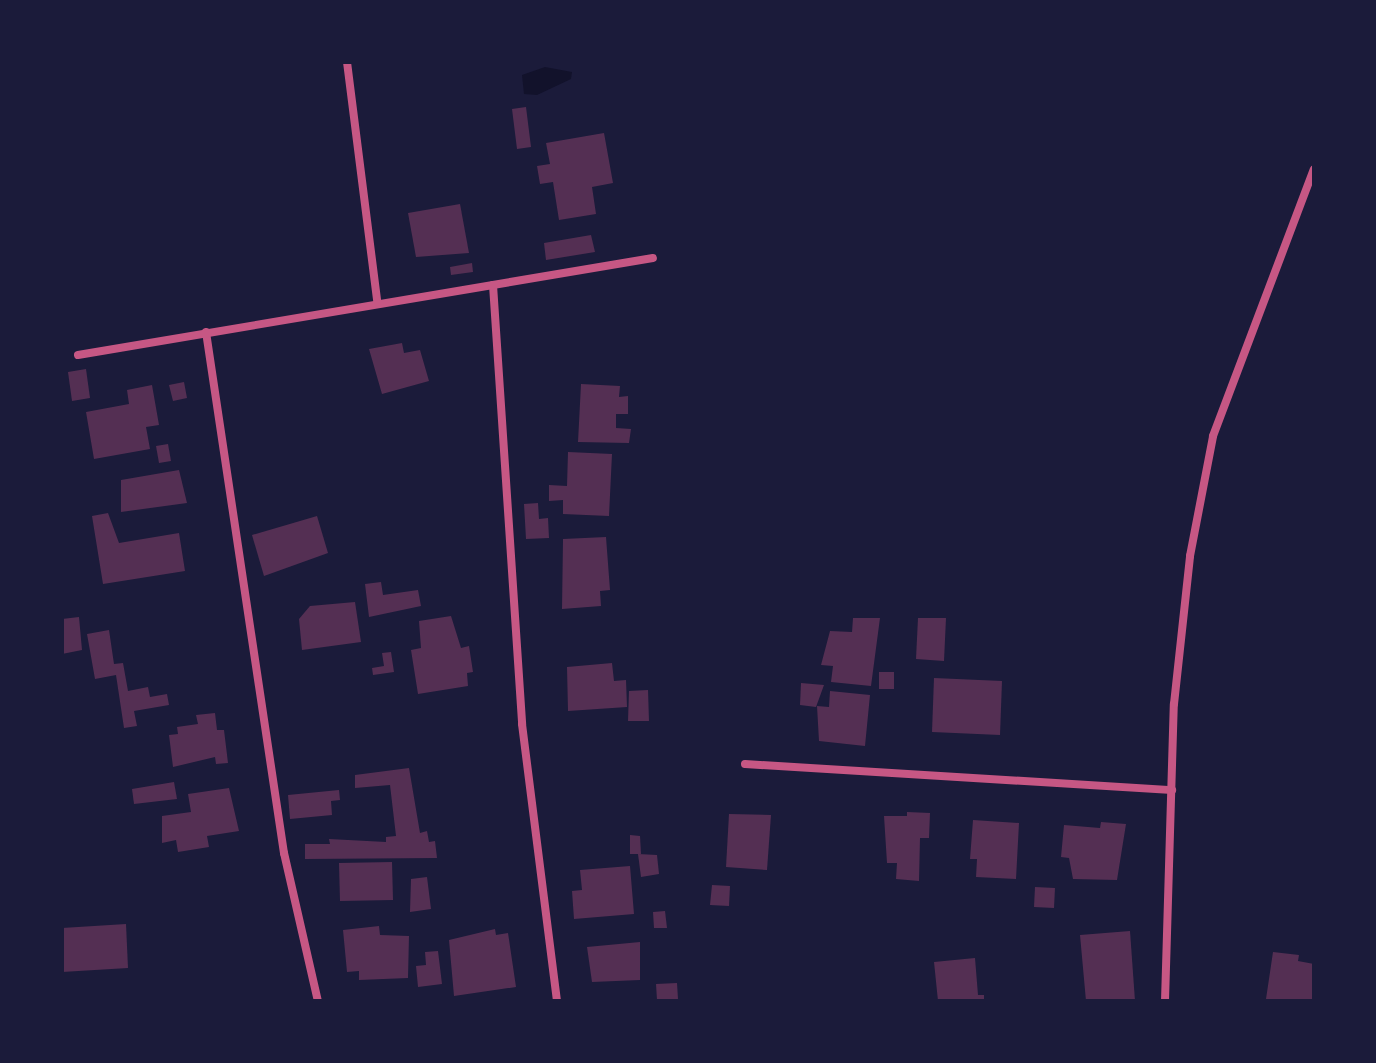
<!DOCTYPE html>
<html>
<head>
<meta charset="utf-8">
<style>
	body { margin:0 }
	#map { position:relative; width:1376px; height:1063px; overflow:hidden; background:#1b1b3a; font-family:"Open Sans",sans-serif }
	div>[style] { position:absolute }
	.water>* { inset:0; background:#12122b }
	.building>* { inset:0; background:#542f53 }
	.minor>* { height:8px; margin:-4px; padding:0 4px; transform-origin:4px; border-radius:4px; background:#c65784 }
	span { translate:-50% -50%; white-space:nowrap; text-align:center; line-height:1.15; -webkit-text-stroke:7px #1b1b3a; paint-order:stroke }
	.frame { position:absolute; inset:0; border:64px solid #1b1b3a; pointer-events:none }
</style>
</head>
<body>
<div id="map">
	<div class="water">
		<div style="clip-path:polygon(545px 67px,572px 72px,571px 79px,537px 95px,524px 94px,522px 75px)"></div>
	</div>
	<div class="building">
		<div style="clip-path:polygon(526px 107px,531px 147px,517px 149px,512px 109px)"></div>
		<div style="clip-path:polygon(604px 133px,613px 183px,592px 187px,596px 214px,559px 220px,553px 182px,540px 184px,537px 166px,550px 164px,546px 143px)"></div>
		<div style="clip-path:polygon(460px 204px,469px 253px,416px 257px,408px 213px)"></div>
		<div style="clip-path:polygon(591px 235px,595px 252px,546px 260px,544px 243px)"></div>
		<div style="clip-path:polygon(472px 263px,473px 272px,451px 275px,450px 267px)"></div>
		<div style="clip-path:polygon(402px 343px,404px 353px,420px 350px,429px 381px,382px 394px,369px 349px)"></div>
		<div style="clip-path:polygon(86px 369px,90px 398px,72px 401px,68px 372px)"></div>
		<div style="clip-path:polygon(184px 382px,187px 398px,173px 401px,169px 385px)"></div>
		<div style="clip-path:polygon(581px 384px,620px 386px,619px 397px,628px 396px,628px 414px,616px 414px,616px 428px,631px 429px,629px 443px,578px 442px)"></div>
		<div style="clip-path:polygon(152px 385px,159px 425px,146px 427px,150px 449px,94px 459px,86px 412px,129px 404px,127px 390px)"></div>
		<div style="clip-path:polygon(168px 444px,171px 461px,159px 463px,156px 446px)"></div>
		<div style="clip-path:polygon(568px 452px,612px 454px,609px 516px,563px 514px,563px 500px,549px 501px,549px 485px,567px 486px)"></div>
		<div style="clip-path:polygon(179px 470px,187px 503px,121px 512px,121px 480px)"></div>
		<div style="clip-path:polygon(538px 503px,539px 519px,548px 518px,549px 538px,526px 539px,524px 504px)"></div>
		<div style="clip-path:polygon(108px 513px,119px 543px,179px 533px,185px 571px,103px 584px,92px 516px)"></div>
		<div style="clip-path:polygon(317px 516px,328px 553px,264px 576px,252px 535px)"></div>
		<div style="clip-path:polygon(606px 537px,610px 590px,600px 591px,601px 606px,562px 609px,563px 539px)"></div>
		<div style="clip-path:polygon(381px 582px,383px 595px,418px 590px,421px 606px,369px 617px,365px 584px)"></div>
		<div style="clip-path:polygon(355px 602px,361px 642px,302px 650px,299px 619px,310px 606px)"></div>
		<div style="clip-path:polygon(451px 616px,461px 648px,469px 646px,473px 672px,467px 673px,468px 686px,418px 694px,411px 650px,421px 648px,419px 621px)"></div>
		<div style="clip-path:polygon(79px 617px,82px 650px,62px 654px,62px 619px)"></div>
		<div style="clip-path:polygon(853px 618px,880px 618px,871px 686px,831px 682px,833px 666px,821px 665px,830px 631px,852px 632px)"></div>
		<div style="clip-path:polygon(918px 618px,946px 618px,944px 661px,916px 659px)"></div>
		<div style="clip-path:polygon(109px 630px,114px 664px,123px 663px,128px 691px,148px 687px,150px 697px,167px 694px,169px 705px,134px 711px,137px 726px,124px 728px,116px 675px,95px 679px,87px 634px)"></div>
		<div style="clip-path:polygon(391px 652px,394px 672px,373px 675px,372px 668px,384px 666px,382px 653px)"></div>
		<div style="clip-path:polygon(612px 663px,614px 681px,626px 680px,627px 707px,568px 711px,567px 667px)"></div>
		<div style="clip-path:polygon(879px 672px,894px 672px,894px 689px,879px 689px)"></div>
		<div style="clip-path:polygon(934px 678px,1002px 681px,1000px 735px,932px 732px)"></div>
		<div style="clip-path:polygon(801px 683px,824px 685px,816px 707px,800px 705px)"></div>
		<div style="clip-path:polygon(648px 690px,649px 721px,628px 721px,629px 691px)"></div>
		<div style="clip-path:polygon(830px 691px,870px 695px,865px 746px,819px 741px,817px 706px,829px 707px)"></div>
		<div style="clip-path:polygon(215px 713px,217px 730px,224px 730px,228px 763px,216px 764px,215px 757px,173px 767px,169px 735px,178px 734px,177px 727px,198px 724px,196px 715px)"></div>
		<div style="clip-path:polygon(409px 768px,420px 833px,427px 831px,429px 842px,435px 841px,437px 858px,305px 859px,305px 844px,330px 844px,329px 839px,386px 842px,386px 837px,396px 836px,390px 785px,355px 788px,355px 775px)"></div>
		<div style="clip-path:polygon(174px 782px,177px 799px,134px 804px,132px 789px)"></div>
		<div style="clip-path:polygon(229px 788px,239px 831px,207px 836px,209px 847px,178px 852px,176px 840px,162px 843px,162px 816px,191px 812px,188px 794px)"></div>
		<div style="clip-path:polygon(339px 790px,340px 800px,331px 801px,332px 815px,290px 819px,288px 795px)"></div>
		<div style="clip-path:polygon(907px 812px,930px 813px,929px 838px,920px 838px,919px 881px,896px 879px,897px 863px,887px 863px,884px 816px,907px 816px)"></div>
		<div style="clip-path:polygon(729px 814px,771px 815px,767px 870px,726px 867px)"></div>
		<div style="clip-path:polygon(973px 820px,1019px 823px,1016px 879px,976px 877px,977px 859px,970px 859px)"></div>
		<div style="clip-path:polygon(1101px 822px,1126px 824px,1117px 880px,1073px 879px,1069px 858px,1061px 857px,1064px 825px,1100px 828px)"></div>
		<div style="clip-path:polygon(630px 835px,640px 836px,641px 854px,630px 854px)"></div>
		<div style="clip-path:polygon(638px 854px,657px 855px,659px 874px,641px 877px)"></div>
		<div style="clip-path:polygon(392px 862px,393px 900px,340px 901px,339px 863px)"></div>
		<div style="clip-path:polygon(630px 866px,634px 914px,574px 919px,572px 891px,582px 890px,580px 870px)"></div>
		<div style="clip-path:polygon(427px 877px,431px 909px,410px 912px,411px 879px)"></div>
		<div style="clip-path:polygon(712px 885px,730px 886px,729px 906px,710px 905px)"></div>
		<div style="clip-path:polygon(1035px 887px,1055px 888px,1054px 908px,1034px 907px)"></div>
		<div style="clip-path:polygon(665px 911px,667px 928px,654px 928px,653px 912px)"></div>
		<div style="clip-path:polygon(126px 924px,128px 968px,62px 972px,62px 928px)"></div>
		<div style="clip-path:polygon(379px 926px,380px 935px,409px 936px,408px 978px,359px 980px,359px 971px,347px 972px,343px 930px)"></div>
		<div style="clip-path:polygon(495px 929px,496px 935px,508px 933px,516px 987px,454px 996px,449px 940px)"></div>
		<div style="clip-path:polygon(1130px 931px,1135px 1001px,1086px 1001px,1080px 935px)"></div>
		<div style="clip-path:polygon(640px 942px,640px 980px,592px 982px,587px 947px)"></div>
		<div style="clip-path:polygon(438px 951px,442px 984px,418px 987px,416px 966px,426px 965px,425px 952px)"></div>
		<div style="clip-path:polygon(1273px 952px,1299px 955px,1298px 961px,1314px 964px,1314px 1001px,1266px 999px)"></div>
		<div style="clip-path:polygon(975px 958px,978px 995px,984px 995px,984px 1001px,938px 1001px,934px 962px)"></div>
		<div style="clip-path:polygon(677px 983px,678px 999px,657px 1000px,656px 984px)"></div>
	</div>
	<div class="minor">
		<div style="left:347px;top:62px;width:241px;rotate:82.8deg"></div>
		<div style="left:493px;top:285px;width:440px;rotate:86.2deg"></div>
		<div style="left:522px;top:724px;width:279px;rotate:82.8deg"></div>
		<div style="left:206px;top:332px;width:527px;rotate:81.49deg"></div>
		<div style="left:284px;top:853px;width:152px;rotate:77.1deg"></div>
		<div style="left:78px;top:355px;width:583px;rotate:-9.58deg"></div>
		<div style="left:745px;top:764px;width:428px;rotate:3.5deg"></div>
		<div style="left:1165px;top:1001px;width:297px;rotate:-88.3deg"></div>
		<div style="left:1174px;top:704px;width:149px;rotate:-83.8deg"></div>
		<div style="left:1190px;top:556px;width:122px;rotate:-79.1deg"></div>
		<div style="left:1213px;top:436px;width:285px;rotate:-69.3deg"></div>
	</div>
	<div class="frame"></div>
</div>
</body>
</html>
